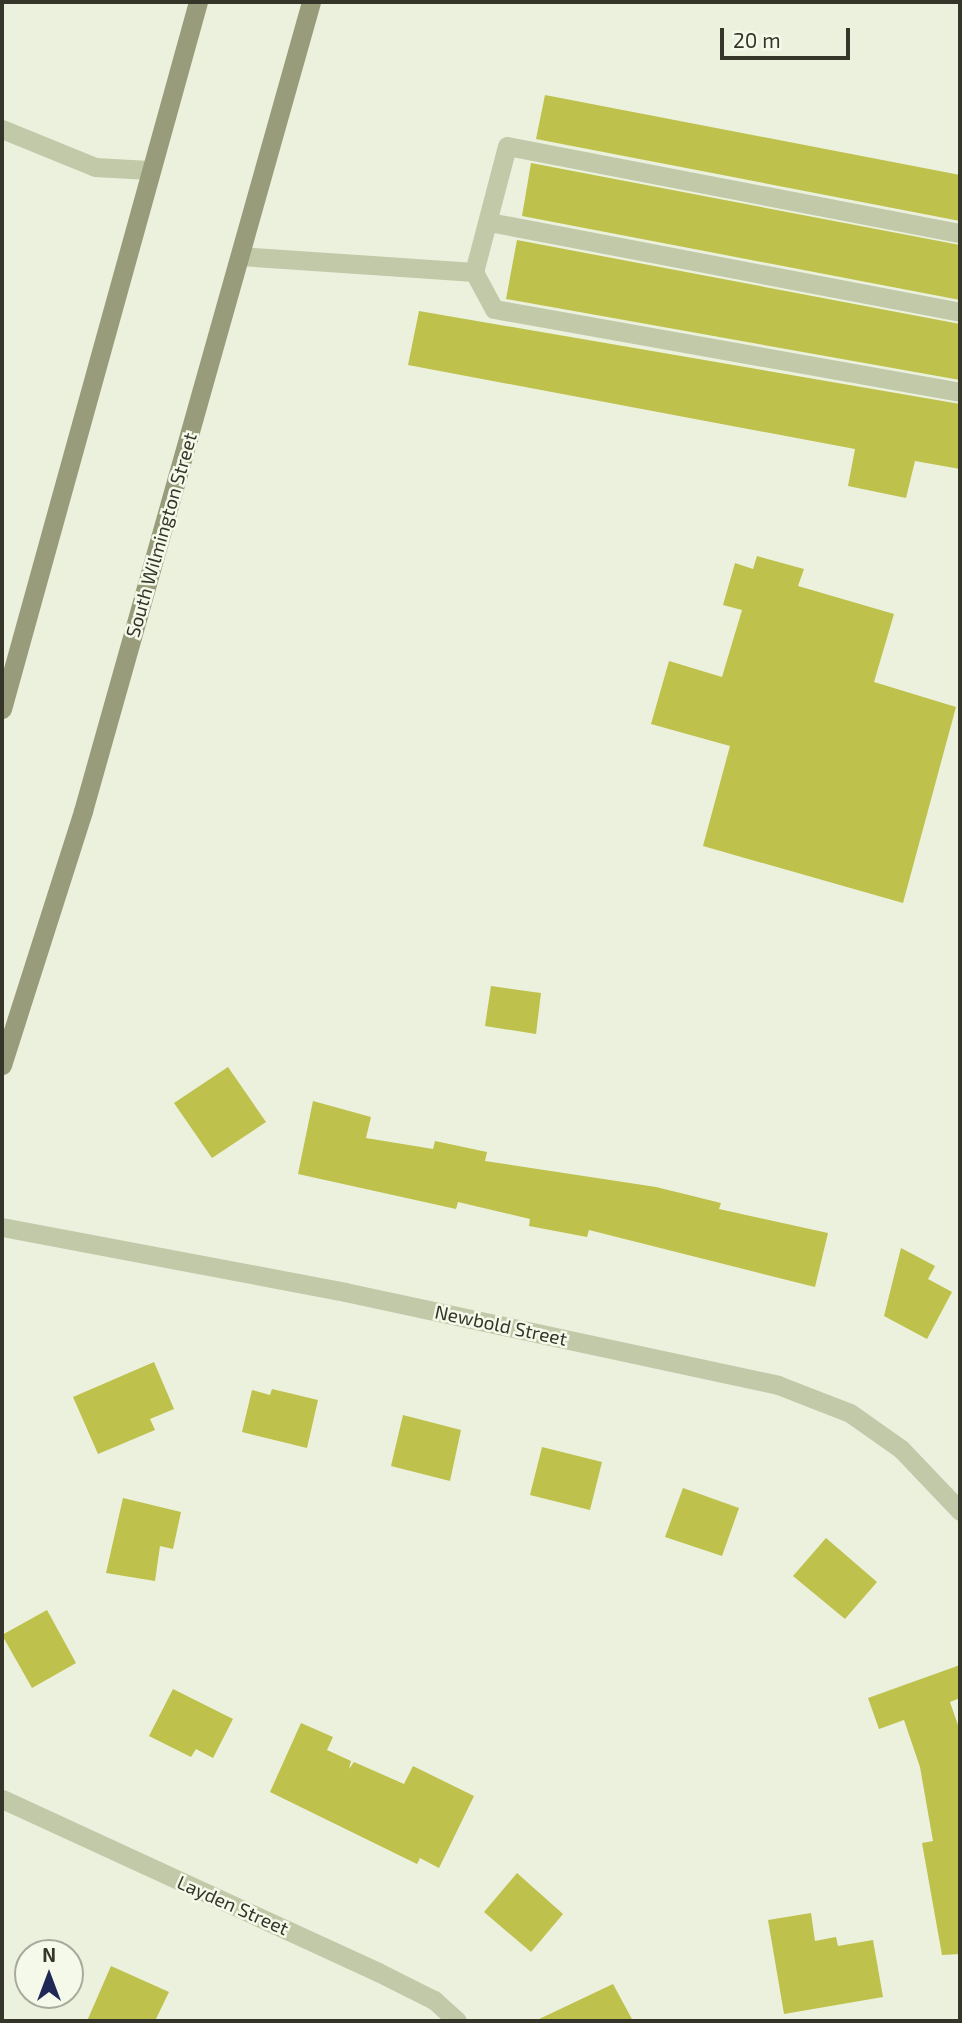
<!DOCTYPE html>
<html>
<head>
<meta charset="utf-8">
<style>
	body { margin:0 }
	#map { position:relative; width:962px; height:2023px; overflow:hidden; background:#ebf1dd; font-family:"Exo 2",sans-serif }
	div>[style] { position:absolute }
	.building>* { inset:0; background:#bec14b }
	.service>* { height:19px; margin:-9.5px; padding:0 9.5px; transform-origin:9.5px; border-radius:9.5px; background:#c1c9a9 }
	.minor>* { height:19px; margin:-9.5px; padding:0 9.5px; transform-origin:9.5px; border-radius:9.5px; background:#c1c9a9 }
	.secondary>* { height:19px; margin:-9.5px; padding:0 9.5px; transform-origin:9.5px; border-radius:9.5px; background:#989c7a }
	span { translate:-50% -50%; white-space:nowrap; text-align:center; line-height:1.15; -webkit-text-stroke:5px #f4f9e9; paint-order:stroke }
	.street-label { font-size:19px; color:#353629 }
	.frame { position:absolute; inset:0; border:4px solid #353629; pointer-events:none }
	.north { position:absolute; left:14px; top:1939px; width:70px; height:70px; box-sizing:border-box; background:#f4f9e9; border:2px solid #a8ab9c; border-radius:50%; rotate:0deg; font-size:19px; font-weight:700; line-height:28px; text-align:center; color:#353629 }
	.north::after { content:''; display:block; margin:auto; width:24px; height:32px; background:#202856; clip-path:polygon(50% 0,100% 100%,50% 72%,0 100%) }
	.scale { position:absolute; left:720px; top:28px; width:130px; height:32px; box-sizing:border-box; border:4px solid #353629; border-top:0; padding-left:9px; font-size:21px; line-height:24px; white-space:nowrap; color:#353629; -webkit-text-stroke:5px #f4f9e9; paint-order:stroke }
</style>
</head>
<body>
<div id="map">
	<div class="building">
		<div style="clip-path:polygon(545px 95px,960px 175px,960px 221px,536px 139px)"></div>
		<div style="clip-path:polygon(531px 163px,960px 245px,960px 300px,522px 216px)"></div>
		<div style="clip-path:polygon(517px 240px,960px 324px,960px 380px,506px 299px)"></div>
		<div style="clip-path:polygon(419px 311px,960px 404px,960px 469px,915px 461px,906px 498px,848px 486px,855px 449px,408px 365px)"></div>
		<div style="clip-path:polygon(757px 556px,804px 569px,798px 586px,894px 614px,874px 682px,956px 707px,903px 903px,703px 846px,730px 746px,651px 724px,669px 661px,722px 677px,742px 610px,723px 605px,735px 563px,753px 569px)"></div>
		<div style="clip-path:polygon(491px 986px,541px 993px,536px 1034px,485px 1026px)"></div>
		<div style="clip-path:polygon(228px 1067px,266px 1122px,212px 1158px,174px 1103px)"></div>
		<div style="clip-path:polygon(313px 1101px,371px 1117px,366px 1138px,433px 1149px,435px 1141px,487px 1152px,485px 1161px,656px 1187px,721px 1203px,719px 1209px,828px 1233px,815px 1287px,589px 1230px,587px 1237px,529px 1226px,530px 1219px,458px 1202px,456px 1209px,298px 1174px)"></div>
		<div style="clip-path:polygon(901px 1248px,935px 1266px,928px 1279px,952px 1292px,927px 1339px,884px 1316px)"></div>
		<div style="clip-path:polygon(154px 1362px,174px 1409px,150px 1419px,155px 1430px,98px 1454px,73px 1397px)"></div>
		<div style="clip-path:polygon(272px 1389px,318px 1400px,307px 1448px,242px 1432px,252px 1390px,270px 1395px)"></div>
		<div style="clip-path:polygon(403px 1415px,461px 1430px,450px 1481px,391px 1466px)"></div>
		<div style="clip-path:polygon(542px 1447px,602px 1462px,590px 1510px,530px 1495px)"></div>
		<div style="clip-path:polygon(683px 1488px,739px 1508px,722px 1556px,665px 1537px)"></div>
		<div style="clip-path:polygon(123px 1498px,181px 1512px,173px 1549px,160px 1546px,155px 1581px,106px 1573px)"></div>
		<div style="clip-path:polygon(826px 1538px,877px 1582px,845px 1619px,793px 1576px)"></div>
		<div style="clip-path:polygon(47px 1610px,76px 1663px,32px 1688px,2px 1635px)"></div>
		<div style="clip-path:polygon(960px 1665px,960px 1698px,950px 1702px,960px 1731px,960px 1954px,942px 1955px,922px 1843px,933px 1841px,920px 1767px,904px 1720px,879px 1729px,868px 1698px)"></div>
		<div style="clip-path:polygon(173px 1689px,233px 1719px,213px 1758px,196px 1749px,191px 1757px,149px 1736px)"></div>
		<div style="clip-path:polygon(301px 1723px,333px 1737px,327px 1750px,351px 1761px,349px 1769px,354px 1762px,404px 1784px,413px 1766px,474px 1796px,439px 1868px,420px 1858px,417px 1864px,270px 1792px)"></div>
		<div style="clip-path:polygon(517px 1873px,563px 1914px,531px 1952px,484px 1912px)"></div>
		<div style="clip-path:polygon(811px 1913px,815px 1941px,836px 1937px,838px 1946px,873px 1940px,883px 1997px,784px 2014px,768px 1920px)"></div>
		<div style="clip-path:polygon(111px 1966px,169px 1992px,155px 2021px,87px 2021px)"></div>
		<div style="clip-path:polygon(613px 1984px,633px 2021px,535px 2021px)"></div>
	</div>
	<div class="service">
		<div style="left:489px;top:222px;width:480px;rotate:10.8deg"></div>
		<div style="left:240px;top:256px;width:235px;rotate:3.9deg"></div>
		<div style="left:474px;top:272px;width:130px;rotate:-75.3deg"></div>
		<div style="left:507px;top:146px;width:461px;rotate:10.9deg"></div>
		<div style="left:474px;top:272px;width:42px;rotate:61.6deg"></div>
		<div style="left:494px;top:309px;width:473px;rotate:10.1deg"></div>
	</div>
	<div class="minor">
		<div style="left:2px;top:129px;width:100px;rotate:22.2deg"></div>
		<div style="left:95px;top:167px;width:54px;rotate:3.2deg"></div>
		<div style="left:2px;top:1227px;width:349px;rotate:10.7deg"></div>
		<div style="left:345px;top:1292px;width:443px;rotate:12.1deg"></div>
		<div style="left:778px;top:1385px;width:77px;rotate:21.3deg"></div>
		<div style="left:850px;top:1413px;width:62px;rotate:35.2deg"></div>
		<div style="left:901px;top:1449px;width:86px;rotate:46.4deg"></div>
		<div style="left:2px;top:1799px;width:414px;rotate:24.7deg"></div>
		<div style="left:378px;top:1972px;width:63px;rotate:26.6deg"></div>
		<div style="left:434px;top:2000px;width:31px;rotate:42deg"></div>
	</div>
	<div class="secondary">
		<div style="left:2px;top:709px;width:734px;rotate:-74.51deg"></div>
		<div style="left:2px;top:1065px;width:267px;rotate:-72.3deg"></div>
		<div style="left:83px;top:811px;width:841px;rotate:-74.26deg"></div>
	</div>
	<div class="street-label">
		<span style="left:161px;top:535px;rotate:-74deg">South Wilmington Street</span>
		<span style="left:501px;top:1325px;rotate:12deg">Newbold Street</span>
		<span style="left:233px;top:1905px;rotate:24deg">Layden Street</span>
	</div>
	<div class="frame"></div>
	<div class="north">N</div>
	<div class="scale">20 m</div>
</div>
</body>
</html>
